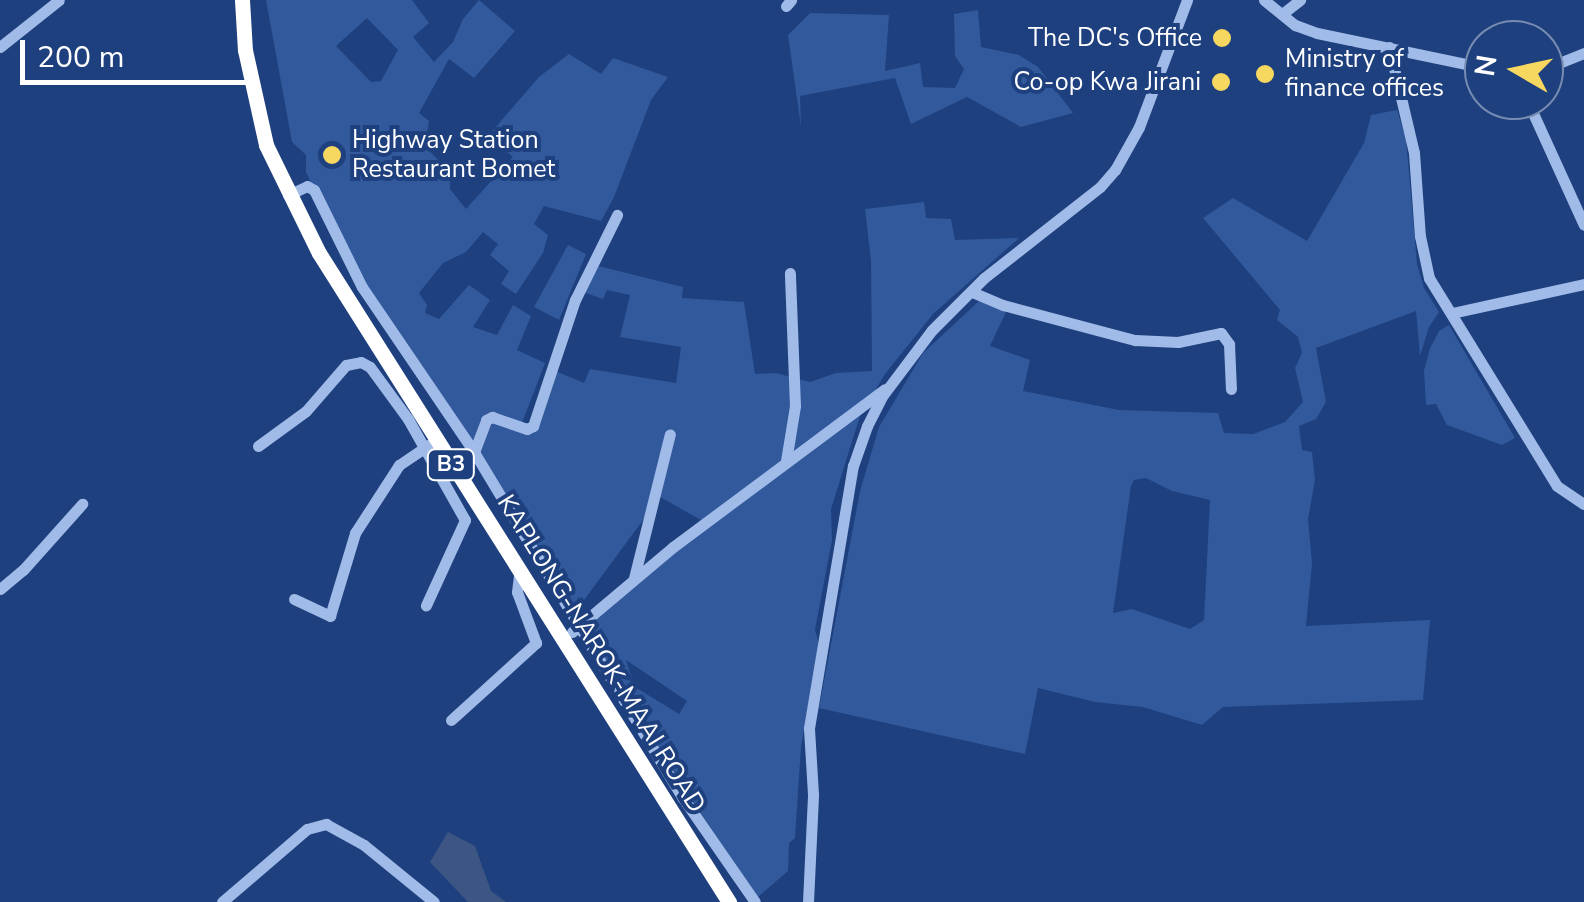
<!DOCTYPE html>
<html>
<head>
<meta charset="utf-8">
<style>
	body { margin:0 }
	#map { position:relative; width:1584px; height:902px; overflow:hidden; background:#1e407e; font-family:"Nunito Sans",sans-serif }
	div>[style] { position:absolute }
	.green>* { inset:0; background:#31599c }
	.water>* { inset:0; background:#3c5583 }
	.minor>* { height:11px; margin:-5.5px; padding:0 5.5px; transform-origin:5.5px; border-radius:5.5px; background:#a1bbe8 }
	.highway>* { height:15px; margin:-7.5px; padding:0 7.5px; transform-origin:7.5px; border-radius:7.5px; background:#fff }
	.dots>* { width:28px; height:28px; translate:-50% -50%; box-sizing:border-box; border:5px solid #1e407e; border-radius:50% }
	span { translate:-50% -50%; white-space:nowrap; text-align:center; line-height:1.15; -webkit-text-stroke:8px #1e407e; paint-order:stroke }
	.shield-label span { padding:2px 8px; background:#1e407e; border:2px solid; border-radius:8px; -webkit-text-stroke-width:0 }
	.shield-label { font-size:22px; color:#fff; font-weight:700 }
	.poi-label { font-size:25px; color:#fff }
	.right { translate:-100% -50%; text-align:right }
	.left { translate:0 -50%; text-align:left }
	.street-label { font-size:25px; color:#fff }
	.north { position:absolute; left:1464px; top:20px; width:100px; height:100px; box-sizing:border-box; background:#1e407e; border:2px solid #788cb2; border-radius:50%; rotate:279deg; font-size:28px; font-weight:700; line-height:40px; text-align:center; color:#fff }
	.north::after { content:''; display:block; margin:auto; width:35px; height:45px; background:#f6d760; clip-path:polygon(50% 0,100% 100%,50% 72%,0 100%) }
	.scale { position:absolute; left:20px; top:40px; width:230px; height:45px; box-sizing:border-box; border:5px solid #fff; border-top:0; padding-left:12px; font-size:30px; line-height:35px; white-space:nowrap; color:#fff; -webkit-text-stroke:8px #1e407e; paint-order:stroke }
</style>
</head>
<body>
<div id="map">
	<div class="green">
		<div style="clip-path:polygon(evenodd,266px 0,412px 0,429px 23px,413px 37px,434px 62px,453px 42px,463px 19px,479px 0,515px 31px,474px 78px,449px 59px,419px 113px,429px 121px,425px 146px,450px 173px,450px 189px,466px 209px,513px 157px,488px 136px,539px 77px,569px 54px,601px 74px,613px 58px,668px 77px,651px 100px,614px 197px,601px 221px,544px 206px,534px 224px,548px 235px,543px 253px,516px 294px,501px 284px,509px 271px,490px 255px,498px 244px,483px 232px,466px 252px,443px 263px,419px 293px,427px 305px,425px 313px,439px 319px,469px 285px,490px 300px,473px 327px,497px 335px,513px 305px,531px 316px,517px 350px,545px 363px,522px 423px,489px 415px,473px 442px,351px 263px,306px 172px,306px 155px,292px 142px,266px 0,367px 18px,398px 50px,381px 81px,371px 82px,336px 46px,367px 18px)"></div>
		<div style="clip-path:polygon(978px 10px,981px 47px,1019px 55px,1038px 67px,1073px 113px,1021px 127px,967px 97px,911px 124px,895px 78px,800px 96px,801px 127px,788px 35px,810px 13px,889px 15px,885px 71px,920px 63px,923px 87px,955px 88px,964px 69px,955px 56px,954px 14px)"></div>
		<div style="clip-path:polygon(evenodd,1397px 110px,1406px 139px,1417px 264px,1424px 288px,1439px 312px,1429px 327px,1420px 356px,1416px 311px,1316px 348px,1326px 402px,1316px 419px,1299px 426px,1302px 450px,1312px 452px,1315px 480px,1308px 519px,1312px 563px,1306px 626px,1430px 620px,1423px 700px,1223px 707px,1202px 725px,1143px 707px,1095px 702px,1038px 688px,1025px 754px,819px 708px,860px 491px,879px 427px,923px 353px,979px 301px,1006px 312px,990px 346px,1030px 360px,1023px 391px,1119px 410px,1218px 413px,1224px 433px,1253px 434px,1285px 422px,1303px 402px,1295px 368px,1302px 353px,1298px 337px,1277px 320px,1280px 310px,1203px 218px,1233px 198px,1307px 241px,1364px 143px,1371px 115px,1397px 110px,1146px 478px,1172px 491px,1210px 500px,1204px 620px,1190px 629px,1132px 609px,1113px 613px,1131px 486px,1134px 480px,1146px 478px)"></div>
		<div style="clip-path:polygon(evenodd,924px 202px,926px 218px,951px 219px,955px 240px,1019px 238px,933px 314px,885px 374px,860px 416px,831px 509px,832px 540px,815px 630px,819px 644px,801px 747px,795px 838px,789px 843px,788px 871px,758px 897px,675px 775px,585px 628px,597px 619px,594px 607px,701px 520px,660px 497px,576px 611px,478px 452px,493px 422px,531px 435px,553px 370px,584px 383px,590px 369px,676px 383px,681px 347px,620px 337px,630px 295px,607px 290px,603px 299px,583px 292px,594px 265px,683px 287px,682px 298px,744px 302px,755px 374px,776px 373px,810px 382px,836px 373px,872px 371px,871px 261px,865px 209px,924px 202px,626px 660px,687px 701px,679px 714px,635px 687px,626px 660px)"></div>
		<div style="clip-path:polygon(568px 245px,586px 254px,559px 320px,534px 307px)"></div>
		<div style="clip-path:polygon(1449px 325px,1515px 438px,1502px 445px,1447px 425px,1436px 404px,1426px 405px,1424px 371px,1430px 348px,1439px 331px)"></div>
	</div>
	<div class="water">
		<div style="clip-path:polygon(448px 832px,475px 846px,491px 891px,506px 902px,468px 902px,430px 862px)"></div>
	</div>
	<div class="minor">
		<div style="left:1264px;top:0;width:40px;rotate:39deg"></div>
		<div style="left:1295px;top:25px;width:23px;rotate:20deg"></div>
		<div style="left:1317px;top:33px;width:171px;rotate:11.8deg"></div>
		<div style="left:786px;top:6px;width:8px;rotate:-50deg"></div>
		<div style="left:1282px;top:14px;width:23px;rotate:-38deg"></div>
		<div style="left:0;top:47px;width:75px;rotate:-38.5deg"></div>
		<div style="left:1389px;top:47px;width:109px;rotate:76.7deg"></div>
		<div style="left:1414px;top:153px;width:83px;rotate:85.9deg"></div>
		<div style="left:1420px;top:236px;width:43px;rotate:77.9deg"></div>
		<div style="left:1429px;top:278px;width:244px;rotate:58.4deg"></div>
		<div style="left:1557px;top:486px;width:32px;rotate:34deg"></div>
		<div style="left:1544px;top:69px;width:43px;rotate:-21.8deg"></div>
		<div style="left:1527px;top:100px;width:137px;rotate:65.5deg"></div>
		<div style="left:288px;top:195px;width:21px;rotate:-25deg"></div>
		<div style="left:307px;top:186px;width:8px;rotate:30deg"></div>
		<div style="left:314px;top:190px;width:108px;rotate:63.7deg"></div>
		<div style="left:362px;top:287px;width:199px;rotate:55.8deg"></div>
		<div style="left:474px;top:452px;width:404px;rotate:58.9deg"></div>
		<div style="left:683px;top:798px;width:126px;rotate:55.3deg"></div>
		<div style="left:972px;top:292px;width:34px;rotate:23deg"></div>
		<div style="left:1003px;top:305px;width:137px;rotate:14.9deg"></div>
		<div style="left:1135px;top:340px;width:43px;rotate:2.7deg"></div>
		<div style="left:1178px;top:342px;width:44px;rotate:-11.8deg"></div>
		<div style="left:1221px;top:333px;width:14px;rotate:54deg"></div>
		<div style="left:1229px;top:344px;width:45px;rotate:87.5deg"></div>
		<div style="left:1452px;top:313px;width:135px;rotate:-12.4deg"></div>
		<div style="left:258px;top:446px;width:59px;rotate:-36.1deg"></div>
		<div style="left:306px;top:411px;width:61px;rotate:-49deg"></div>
		<div style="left:346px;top:365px;width:15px;rotate:-11deg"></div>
		<div style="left:361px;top:362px;width:10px;rotate:29deg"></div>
		<div style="left:370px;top:367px;width:64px;rotate:53.8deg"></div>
		<div style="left:408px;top:419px;width:116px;rotate:60.6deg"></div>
		<div style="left:465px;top:520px;width:94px;rotate:114.6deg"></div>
		<div style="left:786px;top:461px;width:56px;rotate:-80.7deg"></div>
		<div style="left:795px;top:406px;width:133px;rotate:-92.2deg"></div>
		<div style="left:454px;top:468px;width:26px;rotate:-39deg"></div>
		<div style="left:474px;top:452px;width:34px;rotate:-69deg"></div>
		<div style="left:486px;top:420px;width:7px;rotate:-27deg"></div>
		<div style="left:492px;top:417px;width:37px;rotate:19deg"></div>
		<div style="left:527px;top:429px;width:7px;rotate:-27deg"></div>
		<div style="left:533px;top:426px;width:133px;rotate:-71.6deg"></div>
		<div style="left:575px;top:300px;width:95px;rotate:-63.7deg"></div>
		<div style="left:634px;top:578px;width:148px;rotate:-76deg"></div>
		<div style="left:0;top:589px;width:30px;rotate:-40deg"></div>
		<div style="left:23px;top:570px;width:89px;rotate:-48.2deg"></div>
		<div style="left:294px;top:599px;width:40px;rotate:25deg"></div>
		<div style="left:330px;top:616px;width:87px;rotate:-73.2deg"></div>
		<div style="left:355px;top:533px;width:81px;rotate:-57.1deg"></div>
		<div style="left:399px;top:465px;width:36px;rotate:-34deg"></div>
		<div style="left:572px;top:632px;width:132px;rotate:-40.1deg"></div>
		<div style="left:673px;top:547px;width:264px;rotate:-36.7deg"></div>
		<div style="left:451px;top:720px;width:115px;rotate:-42.2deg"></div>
		<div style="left:536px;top:643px;width:54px;rotate:-110.4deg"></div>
		<div style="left:517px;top:592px;width:17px;rotate:-83deg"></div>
		<div style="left:222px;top:902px;width:112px;rotate:-40.7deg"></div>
		<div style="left:307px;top:829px;width:20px;rotate:-15deg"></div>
		<div style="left:326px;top:824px;width:43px;rotate:28.9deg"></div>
		<div style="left:364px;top:845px;width:90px;rotate:39.2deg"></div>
		<div style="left:808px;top:902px;width:108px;rotate:-87.3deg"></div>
		<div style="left:813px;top:794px;width:66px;rotate:-93.5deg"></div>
		<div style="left:809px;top:728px;width:266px;rotate:-80.5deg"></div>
		<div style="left:853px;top:466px;width:42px;rotate:-70.7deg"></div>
		<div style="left:867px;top:426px;width:35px;rotate:-63deg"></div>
		<div style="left:883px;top:395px;width:81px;rotate:-53deg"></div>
		<div style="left:932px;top:330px;width:74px;rotate:-45deg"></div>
		<div style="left:984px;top:278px;width:147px;rotate:-38.1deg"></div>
		<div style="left:1100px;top:187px;width:23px;rotate:-49deg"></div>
		<div style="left:1115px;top:170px;width:49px;rotate:-60.8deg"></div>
		<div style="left:1139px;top:127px;width:136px;rotate:-69.3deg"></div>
	</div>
	<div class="highway">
		<div style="left:242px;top:0;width:50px;rotate:86.6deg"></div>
		<div style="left:245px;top:50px;width:97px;rotate:77.5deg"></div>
		<div style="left:266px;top:145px;width:120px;rotate:63.9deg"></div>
		<div style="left:319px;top:253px;width:768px;rotate:57.72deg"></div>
	</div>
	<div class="dots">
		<div style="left:1222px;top:38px;background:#f6d760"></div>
		<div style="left:1265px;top:74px;background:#f6d760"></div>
		<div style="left:1221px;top:82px;background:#f6d760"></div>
		<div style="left:332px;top:155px;background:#f6d760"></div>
	</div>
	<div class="shield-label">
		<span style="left:451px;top:465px">B3</span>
	</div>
	<div class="poi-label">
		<span class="right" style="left:1202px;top:38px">The DC's Office</span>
		<span class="left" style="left:1285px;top:74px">Ministry of<br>finance offices</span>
		<span class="right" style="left:1201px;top:82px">Co-op Kwa Jirani</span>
		<span class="left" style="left:352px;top:155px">Highway Station<br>Restaurant Bomet</span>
	</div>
	<div class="street-label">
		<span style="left:601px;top:654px;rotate:58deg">KAPLONG-NAROK-MAAI ROAD</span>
	</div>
	<div class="north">N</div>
	<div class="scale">200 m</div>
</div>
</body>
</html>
